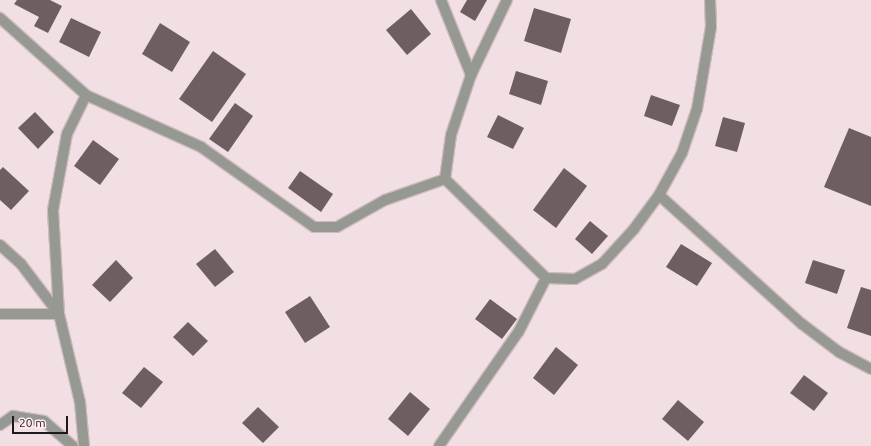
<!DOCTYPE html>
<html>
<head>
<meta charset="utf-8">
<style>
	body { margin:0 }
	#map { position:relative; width:871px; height:446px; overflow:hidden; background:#f2dfe4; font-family:Ubuntu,sans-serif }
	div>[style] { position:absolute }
	.building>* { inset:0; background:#6e5e62 }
	.roads { filter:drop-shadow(1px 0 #ccbbc0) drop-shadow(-1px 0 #ccbbc0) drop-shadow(0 1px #ccbbc0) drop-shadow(0 -1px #ccbbc0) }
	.minor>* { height:10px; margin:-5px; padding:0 5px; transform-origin:5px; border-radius:5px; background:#969892 }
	span { translate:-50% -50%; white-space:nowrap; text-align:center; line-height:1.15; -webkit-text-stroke:4px #ffedf2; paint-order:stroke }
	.scale { position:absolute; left:12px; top:416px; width:56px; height:18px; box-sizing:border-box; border:2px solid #1f191b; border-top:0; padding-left:5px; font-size:12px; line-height:14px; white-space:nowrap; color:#1f191b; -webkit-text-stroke:3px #ffedf2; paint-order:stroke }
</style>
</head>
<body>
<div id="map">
	<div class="building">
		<div style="clip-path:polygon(17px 0,50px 0,62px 6px,48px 33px,34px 26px,39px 17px,14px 4px)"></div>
		<div style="clip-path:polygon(467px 0,487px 0,475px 21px,460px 12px)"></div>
		<div style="clip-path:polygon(534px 8px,571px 19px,561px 53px,524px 41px)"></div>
		<div style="clip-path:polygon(411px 9px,431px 34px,407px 55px,386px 30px)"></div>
		<div style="clip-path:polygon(71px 18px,101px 32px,89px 57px,59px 42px)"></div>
		<div style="clip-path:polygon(160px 23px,190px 42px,172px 72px,142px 54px)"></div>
		<div style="clip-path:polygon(213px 51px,246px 74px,212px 122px,179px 99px)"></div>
		<div style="clip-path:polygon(516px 71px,548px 81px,541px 105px,509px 94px)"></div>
		<div style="clip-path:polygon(651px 95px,680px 105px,672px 126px,644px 116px)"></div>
		<div style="clip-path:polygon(235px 103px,253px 116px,228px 152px,209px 139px)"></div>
		<div style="clip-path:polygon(35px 112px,54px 132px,38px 149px,18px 128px)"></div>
		<div style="clip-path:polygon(498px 115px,524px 128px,513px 149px,487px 137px)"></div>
		<div style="clip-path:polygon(723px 117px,745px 123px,737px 152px,715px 146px)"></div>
		<div style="clip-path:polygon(849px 128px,871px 137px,871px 206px,824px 187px)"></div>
		<div style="clip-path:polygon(93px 140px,119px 159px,100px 185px,74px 166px)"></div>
		<div style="clip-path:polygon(3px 167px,29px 191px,11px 210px,0 200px,0 170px)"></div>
		<div style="clip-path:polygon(564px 168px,587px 186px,556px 228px,533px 210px)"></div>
		<div style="clip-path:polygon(300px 171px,333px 194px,321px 212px,288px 188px)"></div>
		<div style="clip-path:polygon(590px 221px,608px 236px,592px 254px,575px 239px)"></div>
		<div style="clip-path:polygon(681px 244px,712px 263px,697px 286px,666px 267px)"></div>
		<div style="clip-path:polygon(215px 249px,234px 272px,215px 287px,196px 264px)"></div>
		<div style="clip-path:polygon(116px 260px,133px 278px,110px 302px,92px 285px)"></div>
		<div style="clip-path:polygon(813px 260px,845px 270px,837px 294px,805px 283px)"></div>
		<div style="clip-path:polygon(861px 287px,871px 290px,871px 336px,847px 328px)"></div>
		<div style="clip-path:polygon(310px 296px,330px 327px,305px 343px,285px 312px)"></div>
		<div style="clip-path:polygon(490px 299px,517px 319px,502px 339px,475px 319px)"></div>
		<div style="clip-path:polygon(188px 322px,208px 341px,193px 356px,173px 337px)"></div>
		<div style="clip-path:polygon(556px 347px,578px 365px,554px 395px,533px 378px)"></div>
		<div style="clip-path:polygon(144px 367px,163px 382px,141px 408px,122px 393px)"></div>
		<div style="clip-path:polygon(804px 375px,828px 393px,814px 411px,790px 393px)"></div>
		<div style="clip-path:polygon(410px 392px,430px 409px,408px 436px,388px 419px)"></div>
		<div style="clip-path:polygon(678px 400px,704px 422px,688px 441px,662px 419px)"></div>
		<div style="clip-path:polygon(258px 407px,279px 427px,263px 443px,242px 423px)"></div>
	</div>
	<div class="roads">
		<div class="minor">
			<div style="left:441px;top:0;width:81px;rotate:68.2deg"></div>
			<div style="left:0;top:18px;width:115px;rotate:41.8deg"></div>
			<div style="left:86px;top:95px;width:126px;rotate:24.3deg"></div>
			<div style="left:201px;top:147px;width:138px;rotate:35.3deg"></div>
			<div style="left:314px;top:227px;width:23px"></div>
			<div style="left:337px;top:227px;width:55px;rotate:-29.4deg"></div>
			<div style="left:385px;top:200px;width:64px;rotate:-19.3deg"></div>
			<div style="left:445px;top:179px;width:44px;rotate:-82.2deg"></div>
			<div style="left:451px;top:135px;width:63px;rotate:-71.6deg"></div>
			<div style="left:471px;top:75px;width:83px;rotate:-64.4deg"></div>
			<div style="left:445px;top:179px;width:141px;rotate:44.4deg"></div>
			<div style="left:659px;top:195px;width:193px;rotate:42.1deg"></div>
			<div style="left:802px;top:324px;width:46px;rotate:37.1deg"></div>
			<div style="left:839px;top:352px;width:36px;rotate:28deg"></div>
			<div style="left:0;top:245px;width:28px;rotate:42deg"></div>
			<div style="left:21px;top:264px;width:63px;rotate:52.8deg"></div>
			<div style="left:59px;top:314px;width:90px;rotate:76.6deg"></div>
			<div style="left:80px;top:402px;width:44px;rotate:84.8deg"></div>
			<div style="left:546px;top:278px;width:29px;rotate:2deg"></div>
			<div style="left:575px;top:279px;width:31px;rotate:-29deg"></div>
			<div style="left:602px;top:264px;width:47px;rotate:-47.6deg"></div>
			<div style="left:634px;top:229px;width:42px;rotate:-53.7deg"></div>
			<div style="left:659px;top:195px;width:48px;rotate:-61.3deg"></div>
			<div style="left:682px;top:153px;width:46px;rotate:-71.2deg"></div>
			<div style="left:697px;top:109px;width:83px;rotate:-80.3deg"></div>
			<div style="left:711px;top:27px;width:27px;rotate:-92deg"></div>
			<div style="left:0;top:314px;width:59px"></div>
			<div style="left:59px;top:314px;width:104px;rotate:-93.3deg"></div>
			<div style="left:53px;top:210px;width:77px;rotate:-79.6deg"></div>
			<div style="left:67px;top:134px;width:43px;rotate:-64deg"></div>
			<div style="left:0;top:425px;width:16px;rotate:-35deg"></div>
			<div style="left:13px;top:416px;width:31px;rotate:9deg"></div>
			<div style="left:44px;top:421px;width:38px;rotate:41deg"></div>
			<div style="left:439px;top:446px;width:140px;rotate:-55.2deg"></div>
			<div style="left:519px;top:331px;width:59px;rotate:-63deg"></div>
		</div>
	</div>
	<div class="scale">20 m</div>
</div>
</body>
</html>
